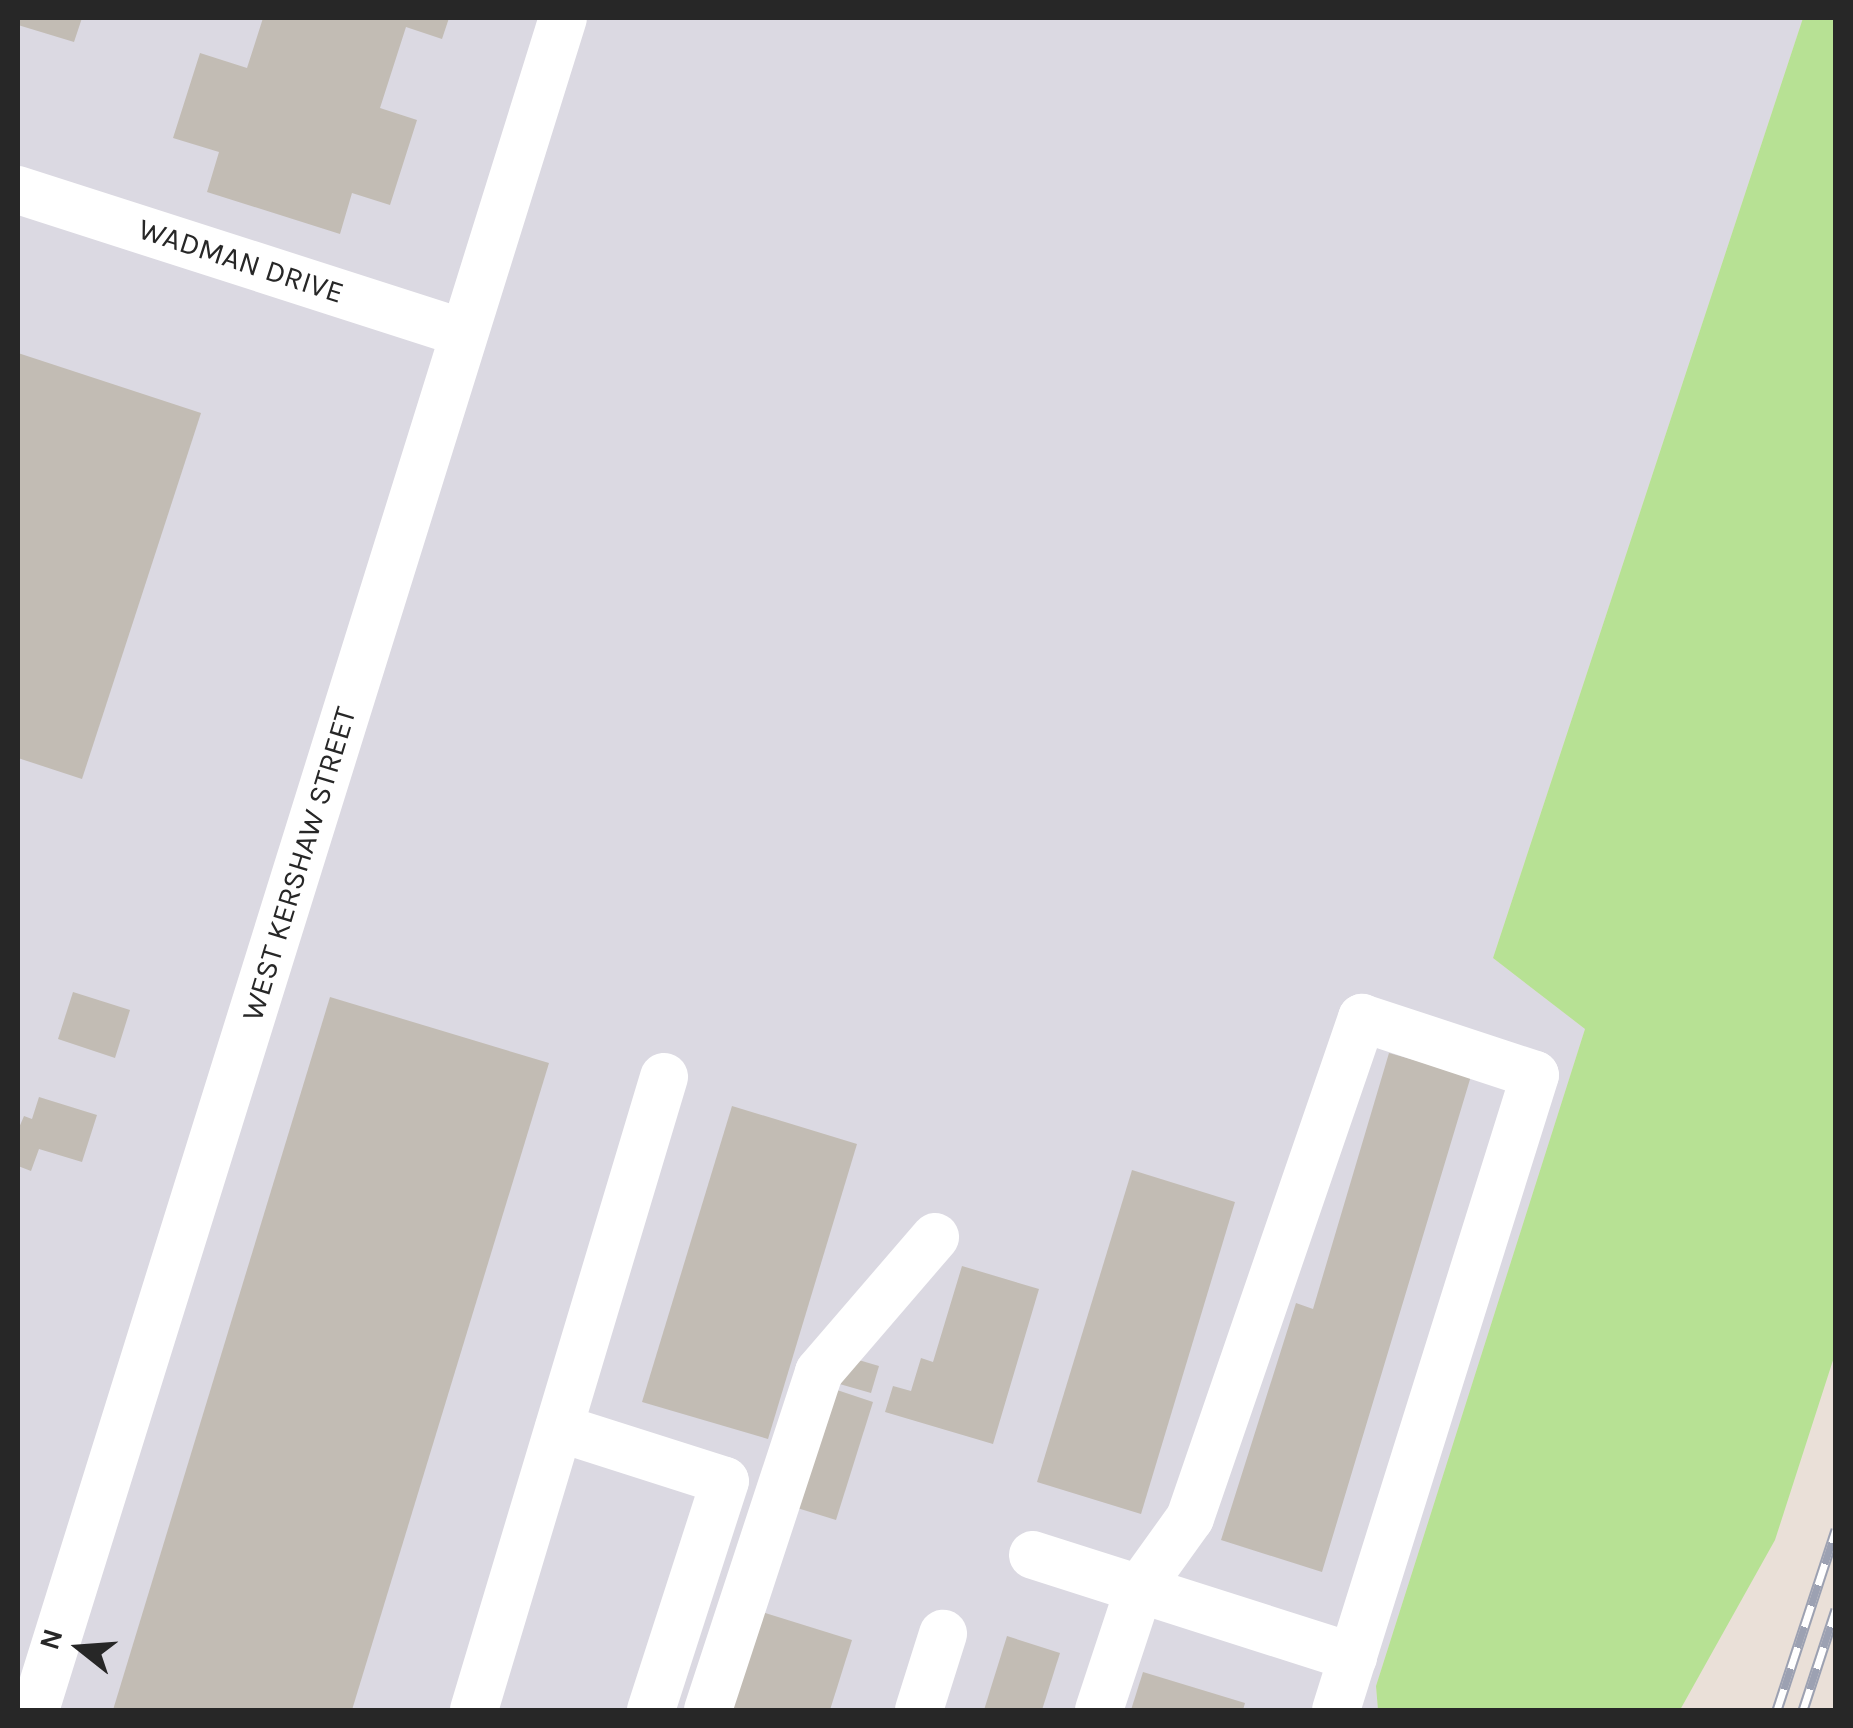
<!DOCTYPE html>
<html>
<head>
<meta charset="utf-8">
<style>
	body { margin:0 }
	#map { position:relative; width:1853px; height:1728px; overflow:hidden; background:#eae0d8; font-family:Karla,sans-serif }
	div>[style] { position:absolute }
	.industrial>* { inset:0; background:#dbd9e2 }
	.green>* { inset:0; background:#b7e194 }
	.building>* { inset:0; background:#c2bcb4 }
	.minor>* { height:48px; margin:-24px; padding:0 24px; transform-origin:24px; border-radius:24px; background:#fff }
	.rail>* { height:11px; margin-top:-5.5px; transform-origin:0; background:repeating-linear-gradient(90deg,#fff 0 22px,#9ca1b2 0 44px); box-sizing:border-box; border-block:2px solid #9ca1b2 }
	span { translate:-50% -50%; white-space:nowrap; text-align:center; line-height:1.15; -webkit-text-stroke:10px #fff; paint-order:stroke }
	.street-label { font-size:30px; color:#272727 }
	.frame { position:absolute; inset:0; border:20px solid #272727; pointer-events:none }
	.north { position:absolute; left:30px; top:1598px; width:100px; height:100px; -webkit-text-stroke:8px #fff; paint-order:stroke; rotate:287deg; font-size:28px; font-weight:700; line-height:40px; text-align:center; color:#272727 }
	.north::after { content:''; display:block; margin:auto; width:35px; height:45px; background:#272727; clip-path:polygon(50% 0,100% 100%,50% 72%,0 100%) }
</style>
</head>
<body>
<div id="map">
	<div class="industrial">
		<div style="clip-path:polygon(18px 18px,1803px 18px,1493px 958px,1585px 1029px,1376px 1686px,1378px 1710px,18px 1710px)"></div>
	</div>
	<div class="green">
		<div style="clip-path:polygon(1803px 18px,1836px 18px,1835px 1354px,1775px 1540px,1680px 1710px,1378px 1710px,1376px 1686px,1585px 1029px,1493px 958px)"></div>
	</div>
	<div class="building">
		<div style="clip-path:polygon(18px 18px,82px 18px,74px 42px,18px 25px)"></div>
		<div style="clip-path:polygon(263px 18px,449px 18px,442px 39px,406px 27px,380px 108px,417px 120px,390px 205px,352px 193px,340px 234px,207px 192px,219px 152px,173px 138px,200px 53px,247px 68px)"></div>
		<div style="clip-path:polygon(18px 353px,201px 413px,82px 779px,18px 758px)"></div>
		<div style="clip-path:polygon(73px 992px,130px 1010px,115px 1058px,58px 1039px)"></div>
		<div style="clip-path:polygon(330px 997px,549px 1063px,352px 1710px,113px 1710px)"></div>
		<div style="clip-path:polygon(1389px 1053px,1471px 1076px,1322px 1572px,1221px 1540px,1296px 1303px,1313px 1309px)"></div>
		<div style="clip-path:polygon(39px 1097px,97px 1115px,82px 1162px,39px 1149px,31px 1171px,18px 1166px,18px 1130px,24px 1116px,32px 1119px)"></div>
		<div style="clip-path:polygon(732px 1106px,857px 1144px,768px 1439px,642px 1402px)"></div>
		<div style="clip-path:polygon(1132px 1170px,1235px 1202px,1141px 1514px,1037px 1482px)"></div>
		<div style="clip-path:polygon(962px 1266px,1039px 1289px,993px 1444px,885px 1412px,893px 1386px,911px 1391px,921px 1358px,933px 1362px)"></div>
		<div style="clip-path:polygon(845px 1356px,879px 1366px,871px 1393px,836px 1383px)"></div>
		<div style="clip-path:polygon(831px 1388px,873px 1402px,836px 1520px,794px 1507px)"></div>
		<div style="clip-path:polygon(762px 1612px,852px 1640px,830px 1710px,731px 1710px)"></div>
		<div style="clip-path:polygon(1007px 1636px,1060px 1653px,1042px 1710px,984px 1710px)"></div>
		<div style="clip-path:polygon(1143px 1672px,1245px 1703px,1243px 1710px,1131px 1710px)"></div>
	</div>
	<div class="minor">
		<div style="left:18px;top:190px;width:468px;rotate:17.8deg"></div>
		<div style="left:559px;top:1428px;width:174px;rotate:17.7deg"></div>
		<div style="left:725px;top:1481px;width:241px;rotate:107.9deg"></div>
		<div style="left:1033px;top:1555px;width:336px;rotate:17.7deg"></div>
		<div style="left:35px;top:1710px;width:1772px;rotate:-72.67deg"></div>
		<div style="left:474px;top:1710px;width:661px;rotate:-73.29deg"></div>
		<div style="left:708px;top:1710px;width:356px;rotate:-71.8deg"></div>
		<div style="left:819px;top:1372px;width:178px;rotate:-49.3deg"></div>
		<div style="left:919px;top:1710px;width:80px;rotate:-72.5deg"></div>
		<div style="left:1099px;top:1710px;width:127px;rotate:-71.7deg"></div>
		<div style="left:1139px;top:1589px;width:87px;rotate:-54.3deg"></div>
		<div style="left:1190px;top:1518px;width:529px;rotate:-71.02deg"></div>
		<div style="left:1362px;top:1018px;width:182px;rotate:18.2deg"></div>
		<div style="left:1535px;top:1075px;width:665px;rotate:107.4deg"></div>
	</div>
	<div class="rail">
		<div style="left:1777px;top:1710px;width:190px;rotate:-71.9deg"></div>
		<div style="left:1803px;top:1710px;width:106px;rotate:-71.9deg"></div>
	</div>
	<div class="street-label">
		<span style="left:241px;top:261px;rotate:18deg">WADMAN DRIVE</span>
		<span style="left:299px;top:864px;rotate:-73deg">WEST KERSHAW STREET</span>
	</div>
	<div class="frame"></div>
	<div class="north">N</div>
</div>
</body>
</html>
